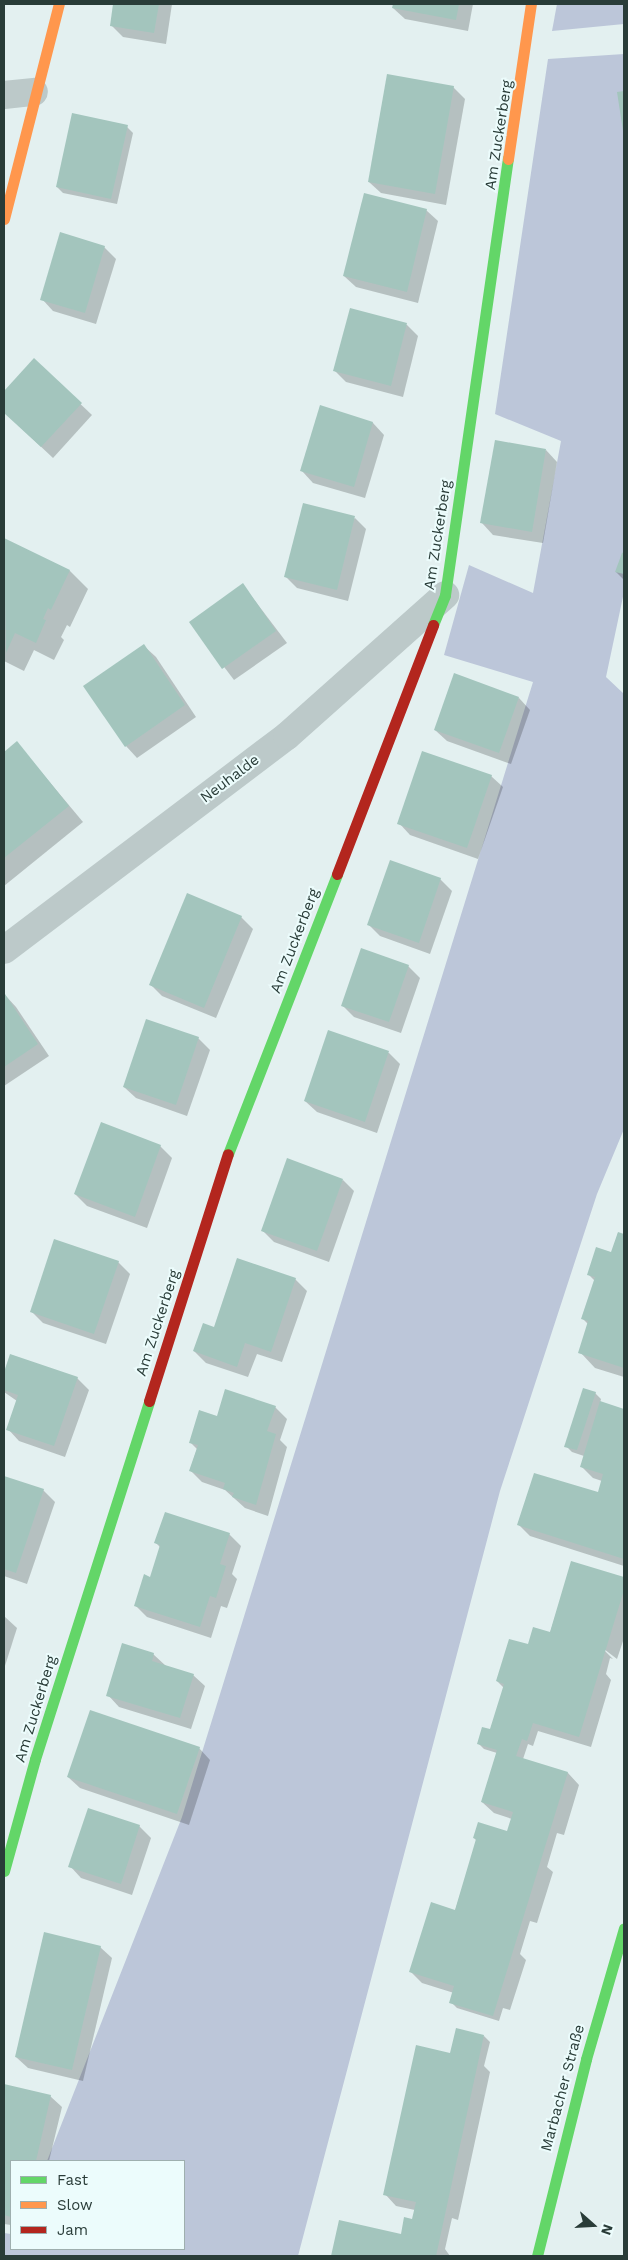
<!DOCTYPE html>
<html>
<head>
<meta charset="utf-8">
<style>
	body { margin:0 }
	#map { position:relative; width:628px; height:2260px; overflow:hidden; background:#e3f0f0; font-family:"Work Sans",sans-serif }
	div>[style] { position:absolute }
	.green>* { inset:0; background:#bcc6d9 }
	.shadow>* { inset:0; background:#0003 }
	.building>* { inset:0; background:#a3c5bd }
	.street>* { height:28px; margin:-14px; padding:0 14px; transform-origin:14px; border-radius:14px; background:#bcc9c9 }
	.fast>* { height:11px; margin:-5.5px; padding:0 5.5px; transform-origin:5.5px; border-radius:5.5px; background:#63d668 }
	.slow>* { height:11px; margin:-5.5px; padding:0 5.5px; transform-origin:5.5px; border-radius:5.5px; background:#ff974d }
	.jam>* { height:11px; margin:-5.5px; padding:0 5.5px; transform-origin:5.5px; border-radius:5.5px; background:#b3261e }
	span { translate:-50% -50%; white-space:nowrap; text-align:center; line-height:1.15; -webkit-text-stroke:4px #ecfcfc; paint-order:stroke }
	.street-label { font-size:15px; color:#293c38 }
	.frame { position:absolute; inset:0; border:5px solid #293c38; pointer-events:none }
	.legend { position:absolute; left:10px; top:2160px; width:175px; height:90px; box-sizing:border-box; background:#ecfcfc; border:1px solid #9eafae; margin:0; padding:6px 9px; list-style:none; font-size:15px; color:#293c38 }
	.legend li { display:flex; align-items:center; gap:10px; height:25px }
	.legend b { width:25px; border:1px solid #9eafae }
	.north { position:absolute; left:568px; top:2200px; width:50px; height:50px; -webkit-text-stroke:4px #ecfcfc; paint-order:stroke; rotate:109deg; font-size:14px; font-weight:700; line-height:20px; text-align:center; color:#293c38 }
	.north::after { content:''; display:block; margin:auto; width:18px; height:22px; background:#293c38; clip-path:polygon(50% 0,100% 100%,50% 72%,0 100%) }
</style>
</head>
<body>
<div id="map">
	<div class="green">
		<div style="clip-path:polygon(557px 4px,624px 4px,624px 24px,552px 31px)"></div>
		<div style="clip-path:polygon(624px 54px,624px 592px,606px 677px,624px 694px,624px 1129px,597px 1194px,500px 1491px,298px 2256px,4px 2256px,4px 2233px,11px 2234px,11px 2249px,184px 2249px,184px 2161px,47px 2161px,182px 1817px,533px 682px,444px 655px,469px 565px,533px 593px,561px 441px,495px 414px,548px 59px)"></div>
	</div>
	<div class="shadow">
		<div style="clip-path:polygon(115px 4px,172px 4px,166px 44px,123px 37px,111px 25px)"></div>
		<div style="clip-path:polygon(394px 4px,473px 4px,468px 31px,405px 19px,393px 8px)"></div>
		<div style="clip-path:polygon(453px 87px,465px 99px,446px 205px,381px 193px,369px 182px)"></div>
		<div style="clip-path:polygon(127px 127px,133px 133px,117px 204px,63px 193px,57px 187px)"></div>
		<div style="clip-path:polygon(426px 210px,438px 221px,418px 303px,356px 287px,344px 276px)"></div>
		<div style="clip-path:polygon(104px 247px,116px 259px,96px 324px,53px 311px,42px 299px)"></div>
		<div style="clip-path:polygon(351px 310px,407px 325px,418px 336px,403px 397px,346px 382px,335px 371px)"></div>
		<div style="clip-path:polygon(34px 360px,92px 415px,53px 458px,4px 412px,4px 392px)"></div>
		<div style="clip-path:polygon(321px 407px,373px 423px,384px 435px,365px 498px,313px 483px,302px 471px)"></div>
		<div style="clip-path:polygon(546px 450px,557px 462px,543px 543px,493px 535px,482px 523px)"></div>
		<div style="clip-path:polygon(355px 518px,366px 529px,348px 601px,297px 588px,285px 576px)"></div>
		<div style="clip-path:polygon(4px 539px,70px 571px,88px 589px,70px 627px,67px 625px,61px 637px,64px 640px,54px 660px,34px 650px,24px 671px,4px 661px)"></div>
		<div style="clip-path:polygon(623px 554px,624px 554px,624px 580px,616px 572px)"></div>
		<div style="clip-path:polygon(243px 585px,287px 643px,234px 680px,190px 622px)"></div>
		<div style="clip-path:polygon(144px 646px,156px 657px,196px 717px,137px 758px,126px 746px)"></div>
		<div style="clip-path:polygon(519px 698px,530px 710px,511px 764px,447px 741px,435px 730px)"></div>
		<div style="clip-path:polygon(17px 743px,83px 822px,4px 886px,4px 753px)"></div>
		<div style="clip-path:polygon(491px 776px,503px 787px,478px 859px,410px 835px,399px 823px)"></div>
		<div style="clip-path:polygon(440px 879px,452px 891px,430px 954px,380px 936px,369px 925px)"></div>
		<div style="clip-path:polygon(241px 917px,253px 929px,216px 1018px,162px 996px,151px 985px)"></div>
		<div style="clip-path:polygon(408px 966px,420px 978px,401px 1033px,354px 1017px,342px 1005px)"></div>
		<div style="clip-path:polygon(5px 995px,16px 1007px,49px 1056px,4px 1086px)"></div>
		<div style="clip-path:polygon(329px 1032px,389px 1053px,400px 1064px,377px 1133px,317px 1112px,305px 1101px)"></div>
		<div style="clip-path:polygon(198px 1038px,210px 1050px,187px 1116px,136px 1098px,124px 1087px)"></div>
		<div style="clip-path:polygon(160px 1146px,172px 1158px,147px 1228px,87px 1206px,75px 1194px)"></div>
		<div style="clip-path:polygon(343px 1180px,354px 1191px,329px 1262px,274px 1242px,262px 1230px)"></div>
		<div style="clip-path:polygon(618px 1233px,624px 1235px,624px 1377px,595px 1368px,580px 1352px,588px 1324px,582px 1318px,595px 1281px,588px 1274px,612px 1253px)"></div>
		<div style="clip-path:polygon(118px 1262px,130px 1274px,106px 1344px,43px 1323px,31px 1311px)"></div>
		<div style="clip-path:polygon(295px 1279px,307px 1291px,282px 1362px,257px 1354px,248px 1377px,206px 1363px,194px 1351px,215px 1328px)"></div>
		<div style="clip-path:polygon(11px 1355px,77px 1378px,89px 1390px,65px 1457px,19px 1441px,8px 1429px,17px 1401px,4px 1392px,4px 1376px)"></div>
		<div style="clip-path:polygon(595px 1393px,601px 1399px,600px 1403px,624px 1410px,624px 1566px,530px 1536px,519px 1525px,603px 1495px,602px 1481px,593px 1478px,581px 1466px,584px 1456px,572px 1452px,566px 1446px)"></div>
		<div style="clip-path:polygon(275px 1407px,287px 1419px,280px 1440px,287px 1447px,268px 1516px,245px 1508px,225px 1490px,202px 1482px,190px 1470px,197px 1449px,190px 1442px,218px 1417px)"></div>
		<div style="clip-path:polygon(4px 1477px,43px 1490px,55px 1502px,27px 1584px,4px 1576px)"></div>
		<div style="clip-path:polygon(229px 1534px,241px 1546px,232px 1574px,237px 1579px,227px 1608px,221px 1606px,211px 1638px,147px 1617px,136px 1606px,151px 1578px,161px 1548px,156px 1543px)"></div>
		<div style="clip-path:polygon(572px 1563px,624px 1579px,624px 1638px,617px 1659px,600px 1646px,613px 1659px,610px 1658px,606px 1674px,611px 1680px,591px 1747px,538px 1731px,533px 1746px,528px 1744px,523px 1759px,568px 1773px,579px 1785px,564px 1835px,557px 1833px,547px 1867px,553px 1872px,537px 1923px,530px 1921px,520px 1954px,526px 1960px,510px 2010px,503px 2008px,499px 2021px,457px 2008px,451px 2002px,454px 1993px,422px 1983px,411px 1972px,455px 1911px,477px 1841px,474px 1838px,508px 1833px,512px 1819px,494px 1813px,482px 1802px,497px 1753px,484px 1749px,478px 1743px,490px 1731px,504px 1688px,497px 1681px,550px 1633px)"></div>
		<div style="clip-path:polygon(4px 1616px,17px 1628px,4px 1669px)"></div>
		<div style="clip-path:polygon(153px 1654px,166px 1666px,193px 1675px,205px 1686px,191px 1729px,119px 1707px,108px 1695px)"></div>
		<div style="clip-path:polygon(199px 1748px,210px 1760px,189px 1825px,80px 1788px,68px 1777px)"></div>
		<div style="clip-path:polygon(139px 1826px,151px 1838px,132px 1895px,81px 1878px,70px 1866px)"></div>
		<div style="clip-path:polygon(100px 1947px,112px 1958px,83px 2081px,28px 2068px,16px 2057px)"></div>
		<div style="clip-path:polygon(484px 2036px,490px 2042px,484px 2066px,490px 2072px,458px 2220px,452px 2218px,445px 2249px,450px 2256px,333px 2256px,340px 2222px,402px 2235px,413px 2221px,415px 2210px,396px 2206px,385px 2194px,451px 2054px)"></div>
		<div style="clip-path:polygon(4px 2085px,50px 2096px,62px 2107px,49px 2161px,11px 2161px,11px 2225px,4px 2224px)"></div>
	</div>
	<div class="building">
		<div style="clip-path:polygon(113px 4px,159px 4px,154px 33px,110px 26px)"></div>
		<div style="clip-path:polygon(393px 4px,459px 4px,456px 20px,392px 8px)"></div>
		<div style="clip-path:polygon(387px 74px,454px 86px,435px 194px,368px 182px)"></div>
		<div style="clip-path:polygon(624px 91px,624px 131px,623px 131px,617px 92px)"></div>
		<div style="clip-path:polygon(72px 113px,128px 125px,111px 199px,56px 187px)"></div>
		<div style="clip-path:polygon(364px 193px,427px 209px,407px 292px,343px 276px)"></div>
		<div style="clip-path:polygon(60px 232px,105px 246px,85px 313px,40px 300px)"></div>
		<div style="clip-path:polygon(350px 308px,407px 323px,391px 386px,333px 371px)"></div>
		<div style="clip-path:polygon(34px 358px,82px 403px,41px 447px,4px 413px,4px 391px)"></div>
		<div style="clip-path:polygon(320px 405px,373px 422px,354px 487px,300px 471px)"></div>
		<div style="clip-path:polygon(495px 440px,546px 449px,532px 532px,480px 523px)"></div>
		<div style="clip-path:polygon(303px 503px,355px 516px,337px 590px,284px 577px)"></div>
		<div style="clip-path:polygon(4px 538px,70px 570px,51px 610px,48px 608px,43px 619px,46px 620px,36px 643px,15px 633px,6px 653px)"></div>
		<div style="clip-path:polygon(624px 552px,624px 574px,615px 572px,622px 553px)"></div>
		<div style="clip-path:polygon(243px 583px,276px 631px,222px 669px,189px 622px)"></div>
		<div style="clip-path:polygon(144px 644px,185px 705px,125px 747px,83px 686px)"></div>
		<div style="clip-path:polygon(454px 673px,519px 697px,499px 753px,434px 730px)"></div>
		<div style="clip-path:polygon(17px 741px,69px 806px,4px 858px,4px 752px)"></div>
		<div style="clip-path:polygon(422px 751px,492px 775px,467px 848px,397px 824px)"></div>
		<div style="clip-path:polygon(390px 860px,441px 878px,419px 943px,367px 925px)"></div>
		<div style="clip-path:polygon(187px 893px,242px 916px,204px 1008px,149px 985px)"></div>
		<div style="clip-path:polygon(361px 948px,409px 965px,389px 1022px,341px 1006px)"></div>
		<div style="clip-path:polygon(5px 994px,38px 1044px,4px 1067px,4px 995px)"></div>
		<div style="clip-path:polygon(146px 1019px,199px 1037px,176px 1105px,123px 1087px)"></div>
		<div style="clip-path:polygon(328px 1030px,389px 1051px,365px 1122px,304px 1101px)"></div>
		<div style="clip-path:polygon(101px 1122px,161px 1145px,135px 1217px,74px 1194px)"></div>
		<div style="clip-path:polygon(287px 1158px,343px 1179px,317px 1251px,261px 1231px)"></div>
		<div style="clip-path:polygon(618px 1232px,624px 1234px,624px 1368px,578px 1353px,588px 1321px,581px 1319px,595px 1277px,587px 1275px,596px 1247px,611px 1252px)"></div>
		<div style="clip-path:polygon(54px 1239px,119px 1261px,94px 1334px,30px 1312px)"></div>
		<div style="clip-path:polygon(237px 1258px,296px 1278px,271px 1352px,245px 1343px,237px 1367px,193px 1351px,203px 1323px,214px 1327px)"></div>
		<div style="clip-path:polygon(10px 1354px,78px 1377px,54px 1446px,6px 1430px,18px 1395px,4px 1390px,4px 1372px)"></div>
		<div style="clip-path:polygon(583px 1388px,596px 1392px,577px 1450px,564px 1447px)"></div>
		<div style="clip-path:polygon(225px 1389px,276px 1406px,267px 1431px,276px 1434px,256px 1505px,232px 1497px,234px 1493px,223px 1489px,225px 1483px,189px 1471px,198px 1445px,189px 1443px,199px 1410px,217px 1416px)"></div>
		<div style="clip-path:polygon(600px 1401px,624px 1409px,624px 1559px,517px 1525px,534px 1473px,598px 1492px,603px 1474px,580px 1467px)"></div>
		<div style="clip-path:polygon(4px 1476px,44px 1489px,16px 1573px,4px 1569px)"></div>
		<div style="clip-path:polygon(165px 1512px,230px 1533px,220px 1564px,226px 1566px,216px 1598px,210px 1596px,200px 1627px,134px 1606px,144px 1574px,150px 1577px,160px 1545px,154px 1543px)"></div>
		<div style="clip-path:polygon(571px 1561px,624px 1577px,624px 1590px,579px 1737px,533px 1723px,527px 1741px,522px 1739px,516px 1756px,568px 1772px,493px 2016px,449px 2003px,454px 1986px,409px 1972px,431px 1902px,455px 1910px,476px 1839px,473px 1838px,478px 1822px,507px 1831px,513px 1812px,481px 1802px,497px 1750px,477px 1744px,482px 1727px,490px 1729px,504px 1684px,496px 1681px,509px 1639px,528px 1644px,533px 1627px,550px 1632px)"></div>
		<div style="clip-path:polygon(122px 1643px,154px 1653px,152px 1661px,194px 1674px,180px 1718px,106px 1696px)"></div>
		<div style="clip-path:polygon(90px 1710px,200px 1747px,177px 1814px,67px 1777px)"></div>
		<div style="clip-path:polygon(88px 1808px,140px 1825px,121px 1884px,68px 1867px)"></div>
		<div style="clip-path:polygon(44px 1932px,101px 1946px,72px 2070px,15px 2057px)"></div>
		<div style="clip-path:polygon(456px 2028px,484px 2035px,436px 2256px,331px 2256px,339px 2220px,401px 2234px,404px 2217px,412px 2219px,416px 2202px,383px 2195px,416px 2045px,450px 2053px)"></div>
		<div style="clip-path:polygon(4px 2084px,51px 2095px,36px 2161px,11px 2161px,11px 2217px,4px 2215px)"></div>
	</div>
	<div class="street">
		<div style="left:4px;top:95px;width:30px;rotate:-6deg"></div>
		<div style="left:4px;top:950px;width:355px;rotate:-37.1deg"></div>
		<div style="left:287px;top:736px;width:212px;rotate:-41.7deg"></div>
	</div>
	<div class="fast">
		<div style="left:433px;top:625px;width:32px;rotate:-68deg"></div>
		<div style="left:445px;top:595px;width:441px;rotate:-81.8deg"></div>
		<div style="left:228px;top:1154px;width:300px;rotate:-68.7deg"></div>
		<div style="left:4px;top:1871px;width:116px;rotate:-74.5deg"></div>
		<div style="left:35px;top:1759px;width:376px;rotate:-72.3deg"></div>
		<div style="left:537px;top:2256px;width:203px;rotate:-76deg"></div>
		<div style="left:586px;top:2059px;width:136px;rotate:-73.8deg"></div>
	</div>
	<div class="slow">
		<div style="left:508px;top:159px;width:157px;rotate:-81.6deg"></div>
		<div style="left:4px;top:219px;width:222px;rotate:-75.7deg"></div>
	</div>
	<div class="jam">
		<div style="left:337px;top:874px;width:267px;rotate:-68.9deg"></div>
		<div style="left:149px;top:1401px;width:259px;rotate:-72.3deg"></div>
	</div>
	<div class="street-label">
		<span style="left:499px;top:135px;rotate:-81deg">Am Zuckerberg</span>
		<span style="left:438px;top:535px;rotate:-81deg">Am Zuckerberg</span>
		<span style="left:230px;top:779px;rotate:-37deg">Neuhalde</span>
		<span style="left:295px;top:941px;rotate:-69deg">Am Zuckerberg</span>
		<span style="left:158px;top:1323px;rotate:-72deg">Am Zuckerberg</span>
		<span style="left:36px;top:1709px;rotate:-73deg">Am Zuckerberg</span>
		<span style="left:563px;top:2088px;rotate:-75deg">Marbacher Straße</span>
	</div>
	<div class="frame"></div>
	<ul class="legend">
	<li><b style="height:6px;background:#63d668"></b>Fast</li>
	<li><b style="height:6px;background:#ff974d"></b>Slow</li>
	<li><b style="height:6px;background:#b3261e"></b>Jam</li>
	</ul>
	<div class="north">N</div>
</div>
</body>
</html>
